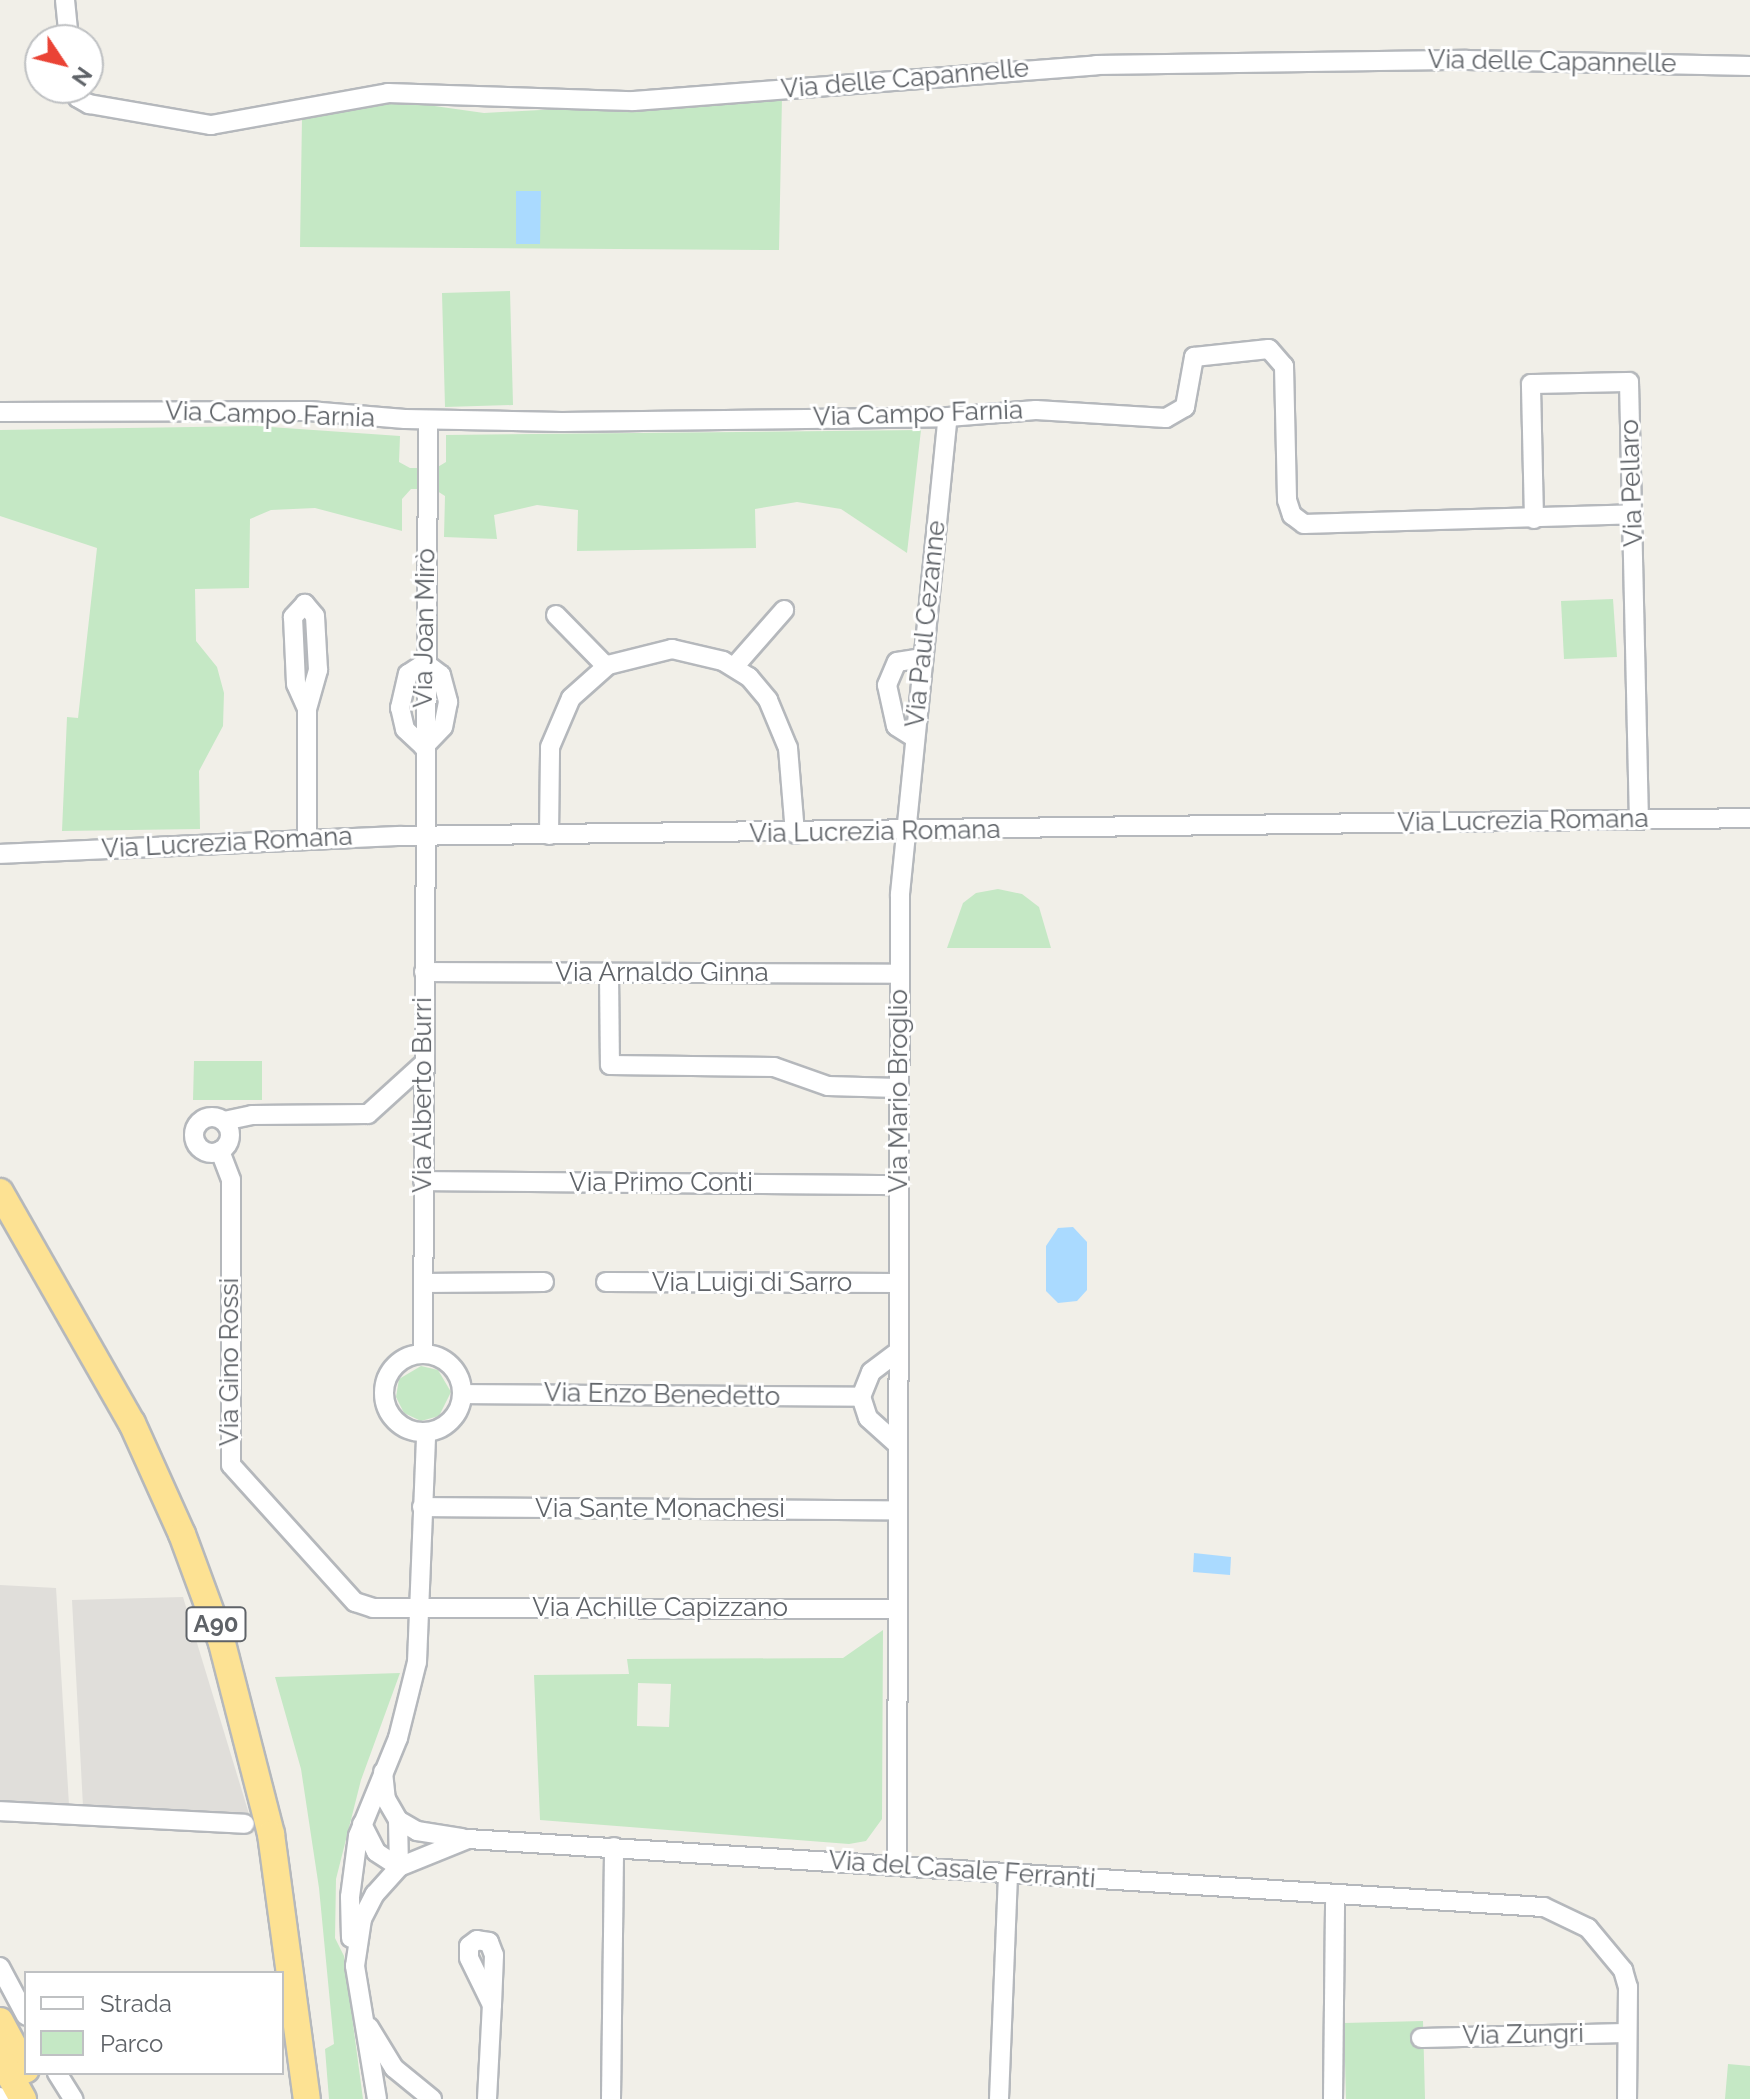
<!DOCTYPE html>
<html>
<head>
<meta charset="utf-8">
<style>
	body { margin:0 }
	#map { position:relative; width:1750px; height:2099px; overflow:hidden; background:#f1efe8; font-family:Raleway,sans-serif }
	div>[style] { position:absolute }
	.industrial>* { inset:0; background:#e0deda }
	.green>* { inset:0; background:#c5e8c5 }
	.water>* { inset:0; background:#aadaff }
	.roads { filter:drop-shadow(2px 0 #b5b8bc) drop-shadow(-2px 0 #b5b8bc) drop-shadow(0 2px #b5b8bc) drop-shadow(0 -2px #b5b8bc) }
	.minor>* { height:18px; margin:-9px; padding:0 9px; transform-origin:9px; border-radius:9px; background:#fff }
	.minor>.ring { margin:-9px; padding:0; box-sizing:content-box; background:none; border:18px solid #fff; border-radius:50% }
	.highway>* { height:26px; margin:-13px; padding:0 13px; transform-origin:13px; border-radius:13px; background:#fde293 }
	span { translate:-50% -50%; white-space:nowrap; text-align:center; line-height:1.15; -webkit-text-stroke:6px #fff; paint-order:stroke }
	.shield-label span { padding:2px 6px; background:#fff; border:2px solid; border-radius:6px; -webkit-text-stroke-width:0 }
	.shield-label { font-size:24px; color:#5f6368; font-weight:700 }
	.street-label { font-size:26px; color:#5f6368 }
	.legend { position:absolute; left:24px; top:1971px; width:260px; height:104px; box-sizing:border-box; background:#fff; border:2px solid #bfc1c3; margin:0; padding:10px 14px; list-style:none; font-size:24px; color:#5f6368 }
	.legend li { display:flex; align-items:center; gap:16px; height:40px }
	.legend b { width:40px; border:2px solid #bfc1c3 }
	.north { position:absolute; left:24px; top:24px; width:80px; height:80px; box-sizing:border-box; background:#fff; border:2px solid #bfc1c3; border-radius:50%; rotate:125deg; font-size:22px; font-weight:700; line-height:32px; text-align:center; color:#5f6368 }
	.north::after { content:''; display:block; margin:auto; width:28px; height:36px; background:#ea4335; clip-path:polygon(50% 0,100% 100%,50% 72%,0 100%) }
</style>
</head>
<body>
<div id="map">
	<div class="industrial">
		<div style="clip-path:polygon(0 1585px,56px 1588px,69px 1805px,0 1806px)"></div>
		<div style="clip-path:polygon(183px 1597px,249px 1814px,83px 1806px,72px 1600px)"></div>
	</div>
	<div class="green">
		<div style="clip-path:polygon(782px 97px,779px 250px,300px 247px,302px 117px,399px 101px,484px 113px)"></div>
		<div style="clip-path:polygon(510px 291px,513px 405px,445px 407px,442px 293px)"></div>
		<div style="clip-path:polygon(256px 426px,400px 436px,399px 462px,410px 468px,436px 468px,446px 462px,446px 435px,921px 430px,907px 553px,841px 509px,797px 502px,755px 509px,756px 548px,577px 551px,578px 510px,537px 505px,494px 515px,497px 539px,444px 537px,445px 496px,434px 489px,411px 489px,402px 499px,402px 531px,315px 508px,271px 510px,250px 519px,249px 588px,195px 589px,196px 641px,217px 667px,224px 693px,223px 726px,199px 771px,200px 829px,62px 831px,67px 717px,78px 718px,97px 548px,0 516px,0 430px)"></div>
		<div style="clip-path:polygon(1613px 599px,1617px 657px,1564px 659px,1561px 601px)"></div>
		<div style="clip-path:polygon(998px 889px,1022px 894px,1039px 907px,1051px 948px,947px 948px,963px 903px,976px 893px)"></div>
		<div style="clip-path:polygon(194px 1061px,262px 1061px,262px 1100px,193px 1100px)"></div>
		<div style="clip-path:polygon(421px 1366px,438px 1370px,451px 1392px,439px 1416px,421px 1421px,404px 1413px,396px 1397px,399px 1379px)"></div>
		<div style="clip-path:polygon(evenodd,883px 1630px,882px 1819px,866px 1841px,849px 1844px,540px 1820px,534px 1675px,629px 1674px,627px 1659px,843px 1658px,883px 1630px,638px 1683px,671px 1684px,669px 1727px,637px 1726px,638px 1683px)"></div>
		<div style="clip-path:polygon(400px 1673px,361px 1780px,336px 1879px,335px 1938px,344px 1956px,363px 2099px,329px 2099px,325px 2049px,334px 2044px,319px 1888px,301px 1769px,275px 1677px)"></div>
		<div style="clip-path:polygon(1423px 2021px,1425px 2099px,1346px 2099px,1344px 2023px)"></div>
		<div style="clip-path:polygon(1728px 2064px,1750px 2066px,1750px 2099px,1725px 2099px)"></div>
	</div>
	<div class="water">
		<div style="clip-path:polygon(516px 191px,541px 191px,540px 244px,516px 244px)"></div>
		<div style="clip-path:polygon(1073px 1227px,1087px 1242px,1087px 1290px,1077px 1301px,1058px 1303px,1046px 1291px,1046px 1246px,1058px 1228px)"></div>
		<div style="clip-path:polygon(1194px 1553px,1231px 1557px,1230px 1575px,1193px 1572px)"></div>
	</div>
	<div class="roads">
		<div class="minor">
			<div style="left:65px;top:0;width:40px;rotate:84.3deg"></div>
			<div style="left:73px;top:88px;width:11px;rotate:63deg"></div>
			<div style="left:78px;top:98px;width:13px;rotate:29deg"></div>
			<div style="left:89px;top:104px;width:124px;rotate:9.8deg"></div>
			<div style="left:211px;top:125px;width:180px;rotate:-10.2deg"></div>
			<div style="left:388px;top:93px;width:245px;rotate:1.9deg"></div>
			<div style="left:633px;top:101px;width:464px;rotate:-4.4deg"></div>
			<div style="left:1096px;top:65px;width:371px;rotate:-0.8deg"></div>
			<div style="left:1467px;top:60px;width:283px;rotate:1.2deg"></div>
			<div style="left:0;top:412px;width:309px;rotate:-0.2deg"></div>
			<div style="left:309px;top:411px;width:96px;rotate:4.8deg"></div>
			<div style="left:405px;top:419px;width:157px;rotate:1.1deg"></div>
			<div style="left:562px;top:422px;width:386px;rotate:-0.7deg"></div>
			<div style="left:948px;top:417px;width:88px;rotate:-4.5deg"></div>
			<div style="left:1036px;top:410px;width:130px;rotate:3.5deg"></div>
			<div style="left:1166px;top:418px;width:22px;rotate:-30deg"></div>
			<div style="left:1185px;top:407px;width:51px;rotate:-79.8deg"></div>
			<div style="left:1194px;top:357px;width:75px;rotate:-6.1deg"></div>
			<div style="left:1269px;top:349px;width:23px;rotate:49deg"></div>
			<div style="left:1284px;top:366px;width:134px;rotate:88.7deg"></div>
			<div style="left:1287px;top:500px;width:16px;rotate:72deg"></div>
			<div style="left:1292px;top:515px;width:15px;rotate:37deg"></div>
			<div style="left:1304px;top:524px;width:329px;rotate:-1.7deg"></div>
			<div style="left:1534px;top:519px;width:135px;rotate:-91.3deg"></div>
			<div style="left:1531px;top:384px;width:98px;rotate:-1.2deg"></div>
			<div style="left:1629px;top:382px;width:436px;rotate:88.7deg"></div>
			<div style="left:556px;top:615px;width:71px;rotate:45.6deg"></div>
			<div style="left:425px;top:663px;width:20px;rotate:37deg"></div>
			<div style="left:441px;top:675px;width:28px;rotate:75deg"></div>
			<div style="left:448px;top:702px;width:25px;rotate:101deg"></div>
			<div style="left:443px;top:727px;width:28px;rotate:134deg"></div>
			<div style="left:424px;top:747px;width:26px;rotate:-137deg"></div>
			<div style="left:405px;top:729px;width:22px;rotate:-103deg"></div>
			<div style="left:400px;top:708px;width:35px;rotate:-77deg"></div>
			<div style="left:408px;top:674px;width:20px;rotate:-33deg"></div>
			<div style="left:734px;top:667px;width:76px;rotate:-48.7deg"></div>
			<div style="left:307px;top:709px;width:41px;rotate:-74.2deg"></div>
			<div style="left:318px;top:670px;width:54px;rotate:-93.2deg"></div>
			<div style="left:315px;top:616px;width:16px;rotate:-130deg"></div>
			<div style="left:305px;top:604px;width:18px;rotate:133deg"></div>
			<div style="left:293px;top:617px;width:67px;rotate:87.4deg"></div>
			<div style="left:296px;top:684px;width:27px;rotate:66deg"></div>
			<div style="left:307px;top:709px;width:129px;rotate:90deg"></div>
			<div style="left:915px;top:738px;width:22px;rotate:-148deg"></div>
			<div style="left:896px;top:726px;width:42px;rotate:-102.4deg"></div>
			<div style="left:887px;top:685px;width:25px;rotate:-67deg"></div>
			<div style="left:897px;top:662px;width:26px;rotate:-9deg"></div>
			<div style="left:549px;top:835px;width:88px;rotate:-89.3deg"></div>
			<div style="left:550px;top:747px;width:53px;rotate:-66.8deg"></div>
			<div style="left:571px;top:698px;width:50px;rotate:-41.7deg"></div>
			<div style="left:608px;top:665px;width:66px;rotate:-14deg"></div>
			<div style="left:672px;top:649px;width:52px;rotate:13.2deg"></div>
			<div style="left:723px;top:661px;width:31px;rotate:32deg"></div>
			<div style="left:749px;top:677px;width:30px;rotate:50deg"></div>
			<div style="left:768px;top:700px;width:52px;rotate:67.4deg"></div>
			<div style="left:788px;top:748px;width:86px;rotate:85.3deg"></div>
			<div style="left:0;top:854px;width:400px;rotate:-2.6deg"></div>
			<div style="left:400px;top:836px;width:1350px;rotate:-0.76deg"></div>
			<div style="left:424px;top:972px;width:476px;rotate:0.2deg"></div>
			<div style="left:609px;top:973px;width:92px;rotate:89.4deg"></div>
			<div style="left:610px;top:1065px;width:164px;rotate:0.7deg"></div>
			<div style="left:774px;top:1067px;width:57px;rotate:19.4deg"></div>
			<div style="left:828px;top:1086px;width:70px;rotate:1.6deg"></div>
			<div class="ring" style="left:194px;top:1117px;width:18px;height:18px"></div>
			<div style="left:224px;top:1121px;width:29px;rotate:-12deg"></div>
			<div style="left:252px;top:1115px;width:116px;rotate:-0.5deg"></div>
			<div style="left:368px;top:1114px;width:73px;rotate:-42.2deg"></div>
			<div style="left:220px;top:1151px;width:31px;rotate:69deg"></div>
			<div style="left:231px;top:1180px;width:285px;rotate:90deg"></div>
			<div style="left:231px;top:1465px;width:185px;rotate:47.9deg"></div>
			<div style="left:355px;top:1602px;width:19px;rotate:18deg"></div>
			<div style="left:373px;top:1608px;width:525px;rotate:0.11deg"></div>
			<div style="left:423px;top:1181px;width:476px;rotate:0.5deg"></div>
			<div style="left:606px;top:1282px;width:293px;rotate:0.2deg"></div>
			<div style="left:423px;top:1283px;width:121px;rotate:-0.5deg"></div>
			<div class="ring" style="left:384px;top:1354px;width:60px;height:60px"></div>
			<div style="left:423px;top:1354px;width:934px;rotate:-89.69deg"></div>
			<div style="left:462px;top:1394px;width:399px;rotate:0.4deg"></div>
			<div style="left:898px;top:1445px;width:40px;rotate:-138deg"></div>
			<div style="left:868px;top:1418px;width:22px;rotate:-108deg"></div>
			<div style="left:861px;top:1397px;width:27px;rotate:-68deg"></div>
			<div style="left:871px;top:1372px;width:35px;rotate:-37deg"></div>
			<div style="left:422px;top:1507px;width:476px;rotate:0.4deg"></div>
			<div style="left:383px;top:1772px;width:27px;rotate:84deg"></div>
			<div style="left:386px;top:1799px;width:24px;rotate:60deg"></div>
			<div style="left:398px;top:1820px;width:22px;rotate:30deg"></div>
			<div style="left:417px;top:1831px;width:46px;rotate:8.8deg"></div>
			<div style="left:0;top:1811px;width:245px;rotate:3deg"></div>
			<div style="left:398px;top:1820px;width:47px;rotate:88.8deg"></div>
			<div style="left:362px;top:1824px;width:31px;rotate:63deg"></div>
			<div style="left:376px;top:1852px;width:27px;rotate:33deg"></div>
			<div style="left:897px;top:1866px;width:972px;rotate:-89.82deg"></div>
			<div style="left:900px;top:894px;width:479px;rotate:-84.3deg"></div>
			<div style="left:351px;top:1938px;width:41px;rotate:-91.4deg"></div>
			<div style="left:350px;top:1897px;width:62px;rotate:-82.5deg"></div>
			<div style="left:358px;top:1836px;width:106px;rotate:-67.8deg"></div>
			<div style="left:398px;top:1738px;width:78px;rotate:-76deg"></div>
			<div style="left:417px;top:1662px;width:229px;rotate:-87.7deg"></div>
			<div style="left:0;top:1967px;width:55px;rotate:62deg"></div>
			<div style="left:369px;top:2027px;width:48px;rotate:58.6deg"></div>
			<div style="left:394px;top:2068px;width:49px;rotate:39.2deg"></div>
			<div style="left:1421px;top:2038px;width:205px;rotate:-1.4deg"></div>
			<div style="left:57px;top:2073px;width:31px;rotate:58deg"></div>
			<div style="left:0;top:2097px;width:2px;rotate:63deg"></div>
			<div style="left:377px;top:2099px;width:135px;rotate:-99.4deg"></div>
			<div style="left:355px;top:1966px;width:48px;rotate:-81.5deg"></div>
			<div style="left:362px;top:1919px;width:28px;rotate:-63deg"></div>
			<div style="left:375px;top:1894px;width:36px;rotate:-48deg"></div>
			<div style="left:399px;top:1867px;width:74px;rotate:-22.1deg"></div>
			<div style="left:468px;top:1839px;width:1078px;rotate:3.62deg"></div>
			<div style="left:1544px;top:1907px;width:49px;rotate:25.5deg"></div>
			<div style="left:1588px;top:1928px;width:55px;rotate:50.2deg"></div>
			<div style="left:1623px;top:1970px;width:18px;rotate:74deg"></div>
			<div style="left:1628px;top:1987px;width:112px;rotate:90.5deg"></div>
			<div style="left:487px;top:2099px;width:94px;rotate:-87deg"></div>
			<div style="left:492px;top:2005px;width:50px;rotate:-87.7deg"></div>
			<div style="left:494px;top:1955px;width:14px;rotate:-111deg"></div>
			<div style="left:489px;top:1942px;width:12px;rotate:-171deg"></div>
			<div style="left:477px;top:1940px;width:10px;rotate:143deg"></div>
			<div style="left:469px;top:1946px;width:12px;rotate:90deg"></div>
			<div style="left:469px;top:1958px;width:52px;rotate:63.9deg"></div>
			<div style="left:611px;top:2099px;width:252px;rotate:-89.3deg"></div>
			<div style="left:999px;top:2099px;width:225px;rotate:-87.7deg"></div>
			<div style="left:1333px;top:2099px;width:205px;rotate:-89.4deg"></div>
		</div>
		<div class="highway">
			<div style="left:0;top:1192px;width:266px;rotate:60.3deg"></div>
			<div style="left:132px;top:1423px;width:122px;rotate:65.8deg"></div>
			<div style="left:182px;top:1534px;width:116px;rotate:69.8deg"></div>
			<div style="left:222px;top:1643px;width:197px;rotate:75.6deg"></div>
			<div style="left:271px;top:1834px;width:267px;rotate:82.3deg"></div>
			<div style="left:0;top:2021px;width:55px;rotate:62deg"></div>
			<div style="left:0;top:2058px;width:47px;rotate:60.7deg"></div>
		</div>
	</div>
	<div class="shield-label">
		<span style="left:216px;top:1624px">A90</span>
	</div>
	<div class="street-label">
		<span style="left:1552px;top:62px;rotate:1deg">Via delle Capannelle</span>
		<span style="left:905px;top:79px;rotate:-5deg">Via delle Capannelle</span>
		<span style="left:918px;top:414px;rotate:-2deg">Via Campo Farnia</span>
		<span style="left:270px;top:415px;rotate:2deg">Via Campo Farnia</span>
		<span style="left:1632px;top:483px;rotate:-92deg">Via Pellaro</span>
		<span style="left:926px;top:624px;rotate:-84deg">Via Paul Cezanne</span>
		<span style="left:425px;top:628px;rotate:-89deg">Via Joan Mirò</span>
		<span style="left:1523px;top:821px;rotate:-1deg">Via Lucrezia Romana</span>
		<span style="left:875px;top:832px;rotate:-1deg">Via Lucrezia Romana</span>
		<span style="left:227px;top:843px;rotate:-3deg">Via Lucrezia Romana</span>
		<span style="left:662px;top:973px">Via Arnaldo Ginna</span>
		<span style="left:899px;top:1091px;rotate:-90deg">Via Mario Broglio</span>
		<span style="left:423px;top:1095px;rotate:-90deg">Via Alberto Burri</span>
		<span style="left:661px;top:1183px">Via Primo Conti</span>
		<span style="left:752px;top:1283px">Via Luigi di Sarro</span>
		<span style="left:230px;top:1362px;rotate:-90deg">Via Gino Rossi</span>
		<span style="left:662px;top:1395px;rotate:1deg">Via Enzo Benedetto</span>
		<span style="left:660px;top:1509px">Via Sante Monachesi</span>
		<span style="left:660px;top:1608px">Via Achille Capizzano</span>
		<span style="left:962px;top:1870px;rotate:4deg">Via del Casale Ferranti</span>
		<span style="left:1523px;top:2035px;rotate:-1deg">Via Zungri</span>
	</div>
	<ul class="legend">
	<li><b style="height:10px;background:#fff"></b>Strada</li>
	<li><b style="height:22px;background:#c5e8c5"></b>Parco</li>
	</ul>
	<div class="north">N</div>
</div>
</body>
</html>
